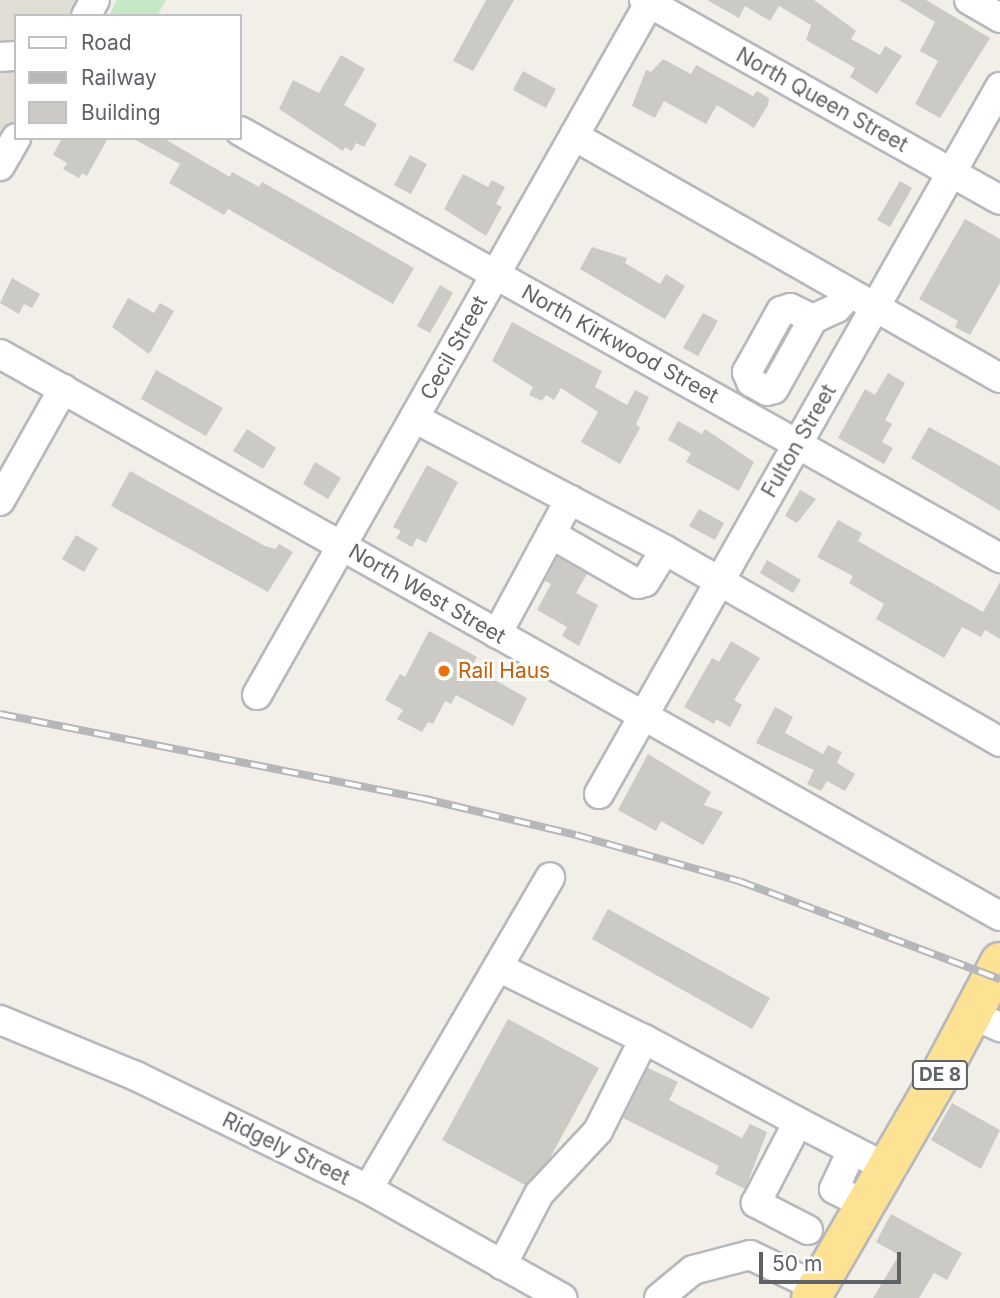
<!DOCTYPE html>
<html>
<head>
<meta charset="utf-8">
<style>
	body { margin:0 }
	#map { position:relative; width:1000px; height:1298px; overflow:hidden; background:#f1efe8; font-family:Inter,sans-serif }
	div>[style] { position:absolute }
	.education>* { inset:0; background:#e1ded6 }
	.green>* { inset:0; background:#c5e8c5 }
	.building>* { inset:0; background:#cccac5 }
	.roads { filter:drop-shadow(2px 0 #b5b8bc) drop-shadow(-2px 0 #b5b8bc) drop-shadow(0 2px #b5b8bc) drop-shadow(0 -2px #b5b8bc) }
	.minor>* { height:28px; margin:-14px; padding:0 14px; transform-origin:14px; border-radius:14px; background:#fff }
	.highway>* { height:38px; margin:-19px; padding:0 19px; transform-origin:19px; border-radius:19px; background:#fde293 }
	.rail>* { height:8px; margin-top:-4px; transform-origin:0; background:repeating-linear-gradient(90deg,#fff 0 16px,#b6b7b8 0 32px); box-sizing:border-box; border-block:2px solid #b6b7b8 }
	.dots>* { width:19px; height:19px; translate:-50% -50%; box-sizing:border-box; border:4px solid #fff; border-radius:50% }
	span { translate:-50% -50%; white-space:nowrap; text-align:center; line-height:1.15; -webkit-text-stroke:6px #fff; paint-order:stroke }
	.shield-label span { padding:2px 5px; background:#fff; border:2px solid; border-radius:5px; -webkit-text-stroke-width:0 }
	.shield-label { font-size:19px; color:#5f6368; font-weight:700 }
	.street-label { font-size:21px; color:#5f6368 }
	.food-label { font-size:21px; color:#c56008 }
	.left { translate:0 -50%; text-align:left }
	.legend { position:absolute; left:14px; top:14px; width:228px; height:126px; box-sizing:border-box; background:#fff; border:2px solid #bfc1c3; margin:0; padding:9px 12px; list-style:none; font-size:21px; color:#5f6368 }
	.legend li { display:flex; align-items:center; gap:14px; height:35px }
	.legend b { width:35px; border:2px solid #bfc1c3 }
	.scale { position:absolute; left:759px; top:1252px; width:142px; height:32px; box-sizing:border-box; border:4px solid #5f6368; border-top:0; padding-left:9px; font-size:21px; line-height:24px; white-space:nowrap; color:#5f6368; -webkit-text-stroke:5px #fff; paint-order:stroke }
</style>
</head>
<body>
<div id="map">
	<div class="education">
		<div style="clip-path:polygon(0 0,101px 0,91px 16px,16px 16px,16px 138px,0 170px)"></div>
	</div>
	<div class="green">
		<div style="clip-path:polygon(117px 0,166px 0,157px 16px,109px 16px)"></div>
	</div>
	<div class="building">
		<div style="clip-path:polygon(486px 0,514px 0,473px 71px,453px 61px)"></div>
		<div style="clip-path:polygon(707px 0,814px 0,856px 31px,851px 39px,880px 55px,885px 46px,902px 56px,877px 94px,850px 77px,855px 68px,806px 40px,811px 25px,779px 6px,770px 21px,745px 6px,739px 18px)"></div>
		<div style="clip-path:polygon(899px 0,926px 0,990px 38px,940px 118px,915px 104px,938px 61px,920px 51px,935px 22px)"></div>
		<div style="clip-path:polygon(341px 55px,365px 69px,344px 105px,377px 124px,364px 147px,356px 143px,352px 151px,345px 147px,343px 151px,279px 109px,293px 80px,319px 93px)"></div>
		<div style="clip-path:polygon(663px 59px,691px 74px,696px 65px,753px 96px,757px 91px,769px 98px,768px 105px,754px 128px,717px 105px,706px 124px,664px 101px,655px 118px,632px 106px,646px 70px,651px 72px)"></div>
		<div style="clip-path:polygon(523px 71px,556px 89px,546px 108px,513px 90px)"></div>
		<div style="clip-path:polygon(62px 138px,108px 138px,87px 176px,82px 173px,79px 178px,63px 169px,67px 163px,53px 155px)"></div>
		<div style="clip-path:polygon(132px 138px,163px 138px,230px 177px,232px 172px,259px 187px,262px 182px,414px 268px,393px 304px,228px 209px,224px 215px,169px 183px,180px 164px)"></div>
		<div style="clip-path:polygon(410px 155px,427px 164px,411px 194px,394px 185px)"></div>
		<div style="clip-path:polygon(463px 174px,488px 187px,492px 180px,505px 187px,496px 204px,502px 207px,486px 236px,444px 209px)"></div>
		<div style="clip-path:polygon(900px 181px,912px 188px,890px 227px,877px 220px)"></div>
		<div style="clip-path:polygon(965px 219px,1000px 239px,1000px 283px,970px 335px,955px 327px,958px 321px,919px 299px)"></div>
		<div style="clip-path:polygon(592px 247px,627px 258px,625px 263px,660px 284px,666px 274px,685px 286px,665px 319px,580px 269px)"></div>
		<div style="clip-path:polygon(12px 278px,40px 294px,32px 308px,24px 304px,19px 314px,0 303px)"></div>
		<div style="clip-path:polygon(440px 285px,453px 293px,430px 333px,417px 326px)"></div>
		<div style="clip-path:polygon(128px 298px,154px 313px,160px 303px,174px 311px,149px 354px,112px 327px)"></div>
		<div style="clip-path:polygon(703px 313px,718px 321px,698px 356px,683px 348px)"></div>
		<div style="clip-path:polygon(512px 322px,602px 371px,595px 387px,627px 405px,635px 390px,649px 397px,636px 424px,640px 428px,620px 464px,581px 442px,598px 412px,561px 388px,554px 400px,546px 395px,542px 401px,529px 395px,533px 387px,492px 361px)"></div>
		<div style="clip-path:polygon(156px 370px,223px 408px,206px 436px,141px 399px)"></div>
		<div style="clip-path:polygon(888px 373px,905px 383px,885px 420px,892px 424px,882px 442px,893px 448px,884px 464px,838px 438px,865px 389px,875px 395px)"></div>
		<div style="clip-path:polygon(678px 421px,702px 434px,705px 429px,754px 462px,739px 491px,686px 462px,691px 453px,668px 440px)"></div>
		<div style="clip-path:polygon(929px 427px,1000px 466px,1000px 511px,911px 458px)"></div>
		<div style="clip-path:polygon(247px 429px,276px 448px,263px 469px,233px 451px)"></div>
		<div style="clip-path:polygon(315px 462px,341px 478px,328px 499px,303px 484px)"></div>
		<div style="clip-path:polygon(427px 465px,458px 482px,426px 543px,417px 538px,412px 547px,396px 538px,401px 531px,393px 527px)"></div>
		<div style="clip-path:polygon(130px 471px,265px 546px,276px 549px,279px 544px,293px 552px,268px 592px,111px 506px)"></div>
		<div style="clip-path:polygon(800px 490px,816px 499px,797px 523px,785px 516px)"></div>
		<div style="clip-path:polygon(699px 509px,724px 523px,715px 540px,689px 526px)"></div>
		<div style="clip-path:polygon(838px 520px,862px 533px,858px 541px,983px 612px,1000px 582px,1000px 639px,985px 630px,981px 637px,962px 627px,944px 658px,876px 619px,884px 604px,849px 583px,853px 576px,817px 557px)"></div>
		<div style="clip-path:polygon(76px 535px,98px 548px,84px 572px,62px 559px)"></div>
		<div style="clip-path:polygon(557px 557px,587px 574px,576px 593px,598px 605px,579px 646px,562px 636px,567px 627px,537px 610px,551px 584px,545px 581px)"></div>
		<div style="clip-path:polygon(767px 560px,801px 580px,793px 593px,760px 573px)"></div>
		<div style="clip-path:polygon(429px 631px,477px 657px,471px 667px,527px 698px,513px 726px,456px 695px,451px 704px,445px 701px,433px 724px,428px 722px,422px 732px,397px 719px,403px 710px,385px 700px,400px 674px,405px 677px)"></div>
		<div style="clip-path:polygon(731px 641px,760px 658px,734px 700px,742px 705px,730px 727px,716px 719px,714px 724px,684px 707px,712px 658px,719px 662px)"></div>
		<div style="clip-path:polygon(775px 707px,793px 717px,785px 733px,823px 754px,828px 745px,842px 752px,837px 763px,855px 774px,845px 791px,827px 781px,821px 791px,807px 784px,814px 770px,756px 743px)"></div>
		<div style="clip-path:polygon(648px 754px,711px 792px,704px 805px,723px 812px,703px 845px,661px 821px,656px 831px,618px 810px)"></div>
		<div style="clip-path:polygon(608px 909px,770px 998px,752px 1029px,592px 939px)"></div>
		<div style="clip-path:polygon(508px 1019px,599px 1068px,550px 1158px,525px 1185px,442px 1140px)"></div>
		<div style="clip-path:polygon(648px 1068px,678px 1082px,669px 1100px,742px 1138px,750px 1124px,767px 1132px,745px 1189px,715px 1174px,719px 1166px,623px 1118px)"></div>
		<div style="clip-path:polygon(952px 1103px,1000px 1130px,981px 1169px,931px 1140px)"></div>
		<div style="clip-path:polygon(891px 1214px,962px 1253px,947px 1280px,934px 1273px,919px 1298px,873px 1298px,899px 1255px,876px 1242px)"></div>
	</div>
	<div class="roads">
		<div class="minor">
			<div style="left:644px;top:0;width:408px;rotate:29.3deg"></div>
			<div style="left:969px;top:0;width:36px;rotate:30deg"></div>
			<div style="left:86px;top:16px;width:18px;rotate:-61deg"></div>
			<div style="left:0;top:57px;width:16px;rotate:-4deg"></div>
			<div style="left:240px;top:131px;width:872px;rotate:29.33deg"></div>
			<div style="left:574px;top:136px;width:490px;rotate:29.6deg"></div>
			<div style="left:0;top:166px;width:32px;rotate:-60deg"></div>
			<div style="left:813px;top:319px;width:25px;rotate:-154deg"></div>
			<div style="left:790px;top:308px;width:9px;rotate:162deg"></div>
			<div style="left:781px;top:311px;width:70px;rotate:119.1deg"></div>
			<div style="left:747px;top:372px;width:11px;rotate:68deg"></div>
			<div style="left:751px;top:382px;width:18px;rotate:29deg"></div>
			<div style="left:767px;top:391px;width:7px;rotate:-16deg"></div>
			<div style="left:774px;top:389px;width:80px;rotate:-60.9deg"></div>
			<div style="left:813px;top:319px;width:26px;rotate:-25deg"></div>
			<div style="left:837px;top:308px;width:17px;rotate:-50deg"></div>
			<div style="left:0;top:354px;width:1147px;rotate:29.34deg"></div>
			<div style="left:414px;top:418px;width:284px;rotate:27.7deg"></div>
			<div style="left:665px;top:550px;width:386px;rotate:29.8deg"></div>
			<div style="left:0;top:501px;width:129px;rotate:-60.6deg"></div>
			<div style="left:551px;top:534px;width:100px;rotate:29.9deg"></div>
			<div style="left:638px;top:584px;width:7px;rotate:-16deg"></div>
			<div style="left:645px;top:582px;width:38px;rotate:-58deg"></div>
			<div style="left:497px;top:634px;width:153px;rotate:-61.6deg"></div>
			<div style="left:257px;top:695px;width:799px;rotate:-60.45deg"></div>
			<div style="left:599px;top:794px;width:813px;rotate:-60.44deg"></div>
			<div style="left:498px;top:967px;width:163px;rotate:26.3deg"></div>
			<div style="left:644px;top:1039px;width:103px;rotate:116.6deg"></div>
			<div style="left:598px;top:1131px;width:86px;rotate:133.1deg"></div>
			<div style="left:539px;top:1194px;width:80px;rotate:117.5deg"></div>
			<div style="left:973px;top:1015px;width:30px;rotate:24deg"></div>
			<div style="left:0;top:1020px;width:147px;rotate:22.4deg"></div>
			<div style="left:136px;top:1076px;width:258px;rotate:26deg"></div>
			<div style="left:368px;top:1189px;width:223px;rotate:29.3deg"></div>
			<div style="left:644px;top:1039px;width:175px;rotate:28.3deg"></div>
			<div style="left:852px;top:1150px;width:43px;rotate:114.8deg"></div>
			<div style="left:834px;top:1189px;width:35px;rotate:27deg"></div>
			<div style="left:368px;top:1189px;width:361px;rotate:-59.7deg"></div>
			<div style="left:808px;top:1230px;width:59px;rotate:-152.6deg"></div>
			<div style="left:756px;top:1203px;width:91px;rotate:-62.6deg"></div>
			<div style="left:798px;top:1122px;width:100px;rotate:27.3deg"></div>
			<div style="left:659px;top:1298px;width:44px;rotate:-39.5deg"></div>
			<div style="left:693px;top:1270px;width:59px;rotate:-14.7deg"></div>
			<div style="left:750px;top:1255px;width:74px;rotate:25.5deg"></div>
		</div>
		<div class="highway">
			<div style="left:811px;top:1298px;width:255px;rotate:-59.9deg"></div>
			<div style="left:939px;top:1077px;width:130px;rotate:-62.1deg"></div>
		</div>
	</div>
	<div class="rail">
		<div style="left:0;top:714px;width:429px;rotate:11.3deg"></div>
		<div style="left:421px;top:798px;width:159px;rotate:13.4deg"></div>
		<div style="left:576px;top:835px;width:169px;rotate:15.8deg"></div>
		<div style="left:739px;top:881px;width:279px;rotate:20.6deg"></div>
	</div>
	<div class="dots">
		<div style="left:444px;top:671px;background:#e8710a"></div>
	</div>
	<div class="shield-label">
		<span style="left:940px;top:1075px">DE 8</span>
	</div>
	<div class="street-label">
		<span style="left:822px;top:100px;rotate:29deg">North Queen Street</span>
		<span style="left:620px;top:344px;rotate:29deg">North Kirkwood Street</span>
		<span style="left:454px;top:348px;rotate:-61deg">Cecil Street</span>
		<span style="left:799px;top:441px;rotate:-60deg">Fulton Street</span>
		<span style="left:427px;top:594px;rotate:30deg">North West Street</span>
		<span style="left:286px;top:1149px;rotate:26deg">Ridgely Street</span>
	</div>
	<div class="food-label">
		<span class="left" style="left:458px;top:671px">Rail Haus</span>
	</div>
	<ul class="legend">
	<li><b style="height:9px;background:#fff"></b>Road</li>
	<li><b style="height:9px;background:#b6b7b8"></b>Railway</li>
	<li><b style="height:19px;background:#cccac5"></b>Building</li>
	</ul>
	<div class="scale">50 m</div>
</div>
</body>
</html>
